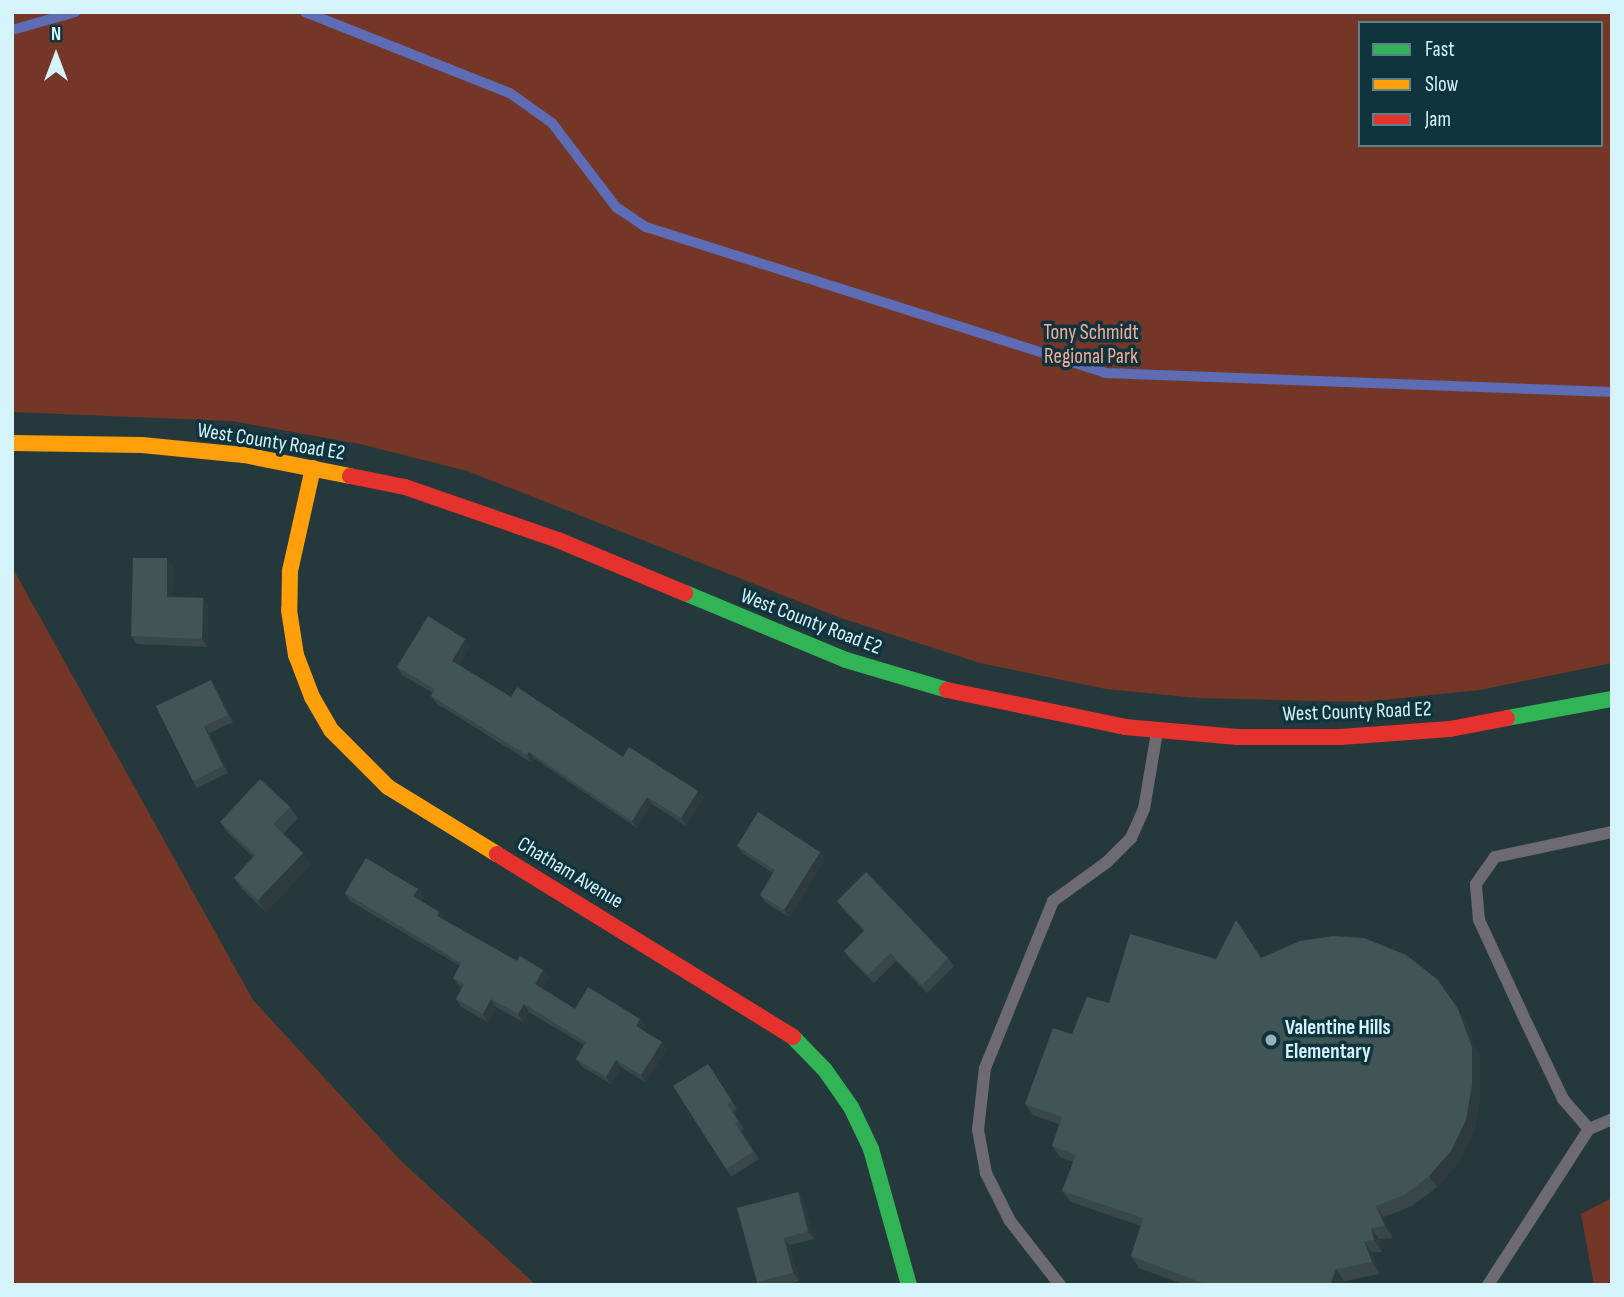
<!DOCTYPE html>
<html>
<head>
<meta charset="utf-8">
<style>
	body { margin:0 }
	#map { position:relative; width:1624px; height:1297px; overflow:hidden; background:#25393d; font-family:"Sofia Sans Condensed",sans-serif }
	div>[style] { position:absolute }
	.green>* { inset:0; background:#743727 }
	.stream>* { height:10px; margin:-5px; padding:0 5px; transform-origin:5px; border-radius:5px; background:#5e6bb5 }
	.lane>* { height:12px; margin:-6px; padding:0 6px; transform-origin:6px; border-radius:6px; background:#6d6a72 }
	.fast>* { height:16px; margin:-8px; padding:0 8px; transform-origin:8px; border-radius:8px; background:#30b455 }
	.slow>* { height:16px; margin:-8px; padding:0 8px; transform-origin:8px; border-radius:8px; background:#ff9f0a }
	.jam>* { height:16px; margin:-8px; padding:0 8px; transform-origin:8px; border-radius:8px; background:#e5322d }
	.wall>* { inset:0; background:#38484a }
	.shaded-wall>* { inset:0; background:#2e3b3c }
	.building>* { inset:0; background:#415456 }
	.dots>* { width:19px; height:19px; translate:-50% -50%; box-sizing:border-box; border:4px solid #0f343d; border-radius:50% }
	span { translate:-50% -50%; white-space:nowrap; text-align:center; line-height:1.15; -webkit-text-stroke:7px #0f343d; paint-order:stroke }
	.park-label { font-size:21px; color:#f5ab97 }
	.street-label { font-size:21px; color:#d5f3fb }
	.poi-label { font-size:21px; color:#d5f3fb; font-weight:700 }
	.left { translate:0 -50%; text-align:left }
	.frame { position:absolute; inset:0; border:14px solid #d5f3fb; pointer-events:none }
	.legend { position:absolute; left:1358px; top:21px; width:245px; height:126px; box-sizing:border-box; background:#0f343d; border:2px solid #5e8089; margin:0; padding:9px 12px; list-style:none; font-size:21px; color:#d5f3fb }
	.legend li { display:flex; align-items:center; gap:14px; height:35px }
	.legend b { width:35px; border:2px solid #5e8089 }
	.north { position:absolute; left:21px; top:21px; width:70px; height:70px; -webkit-text-stroke:5px #0f343d; paint-order:stroke; rotate:0deg; font-size:19px; font-weight:700; line-height:28px; text-align:center; color:#d5f3fb }
	.north::after { content:''; display:block; margin:auto; width:24px; height:32px; background:#d5f3fb; clip-path:polygon(50% 0,100% 100%,50% 72%,0 100%) }
</style>
</head>
<body>
<div id="map">
	<div class="green">
		<div style="clip-path:polygon(evenodd,12px 12px,1612px 12px,1612px 663px,1480px 690px,1363px 702px,1198px 698px,1106px 689px,980px 663px,841px 618px,467px 471px,360px 444px,232px 421px,12px 412px,12px 12px,1360px 23px,1601px 23px,1601px 145px,1360px 145px,1360px 23px)"></div>
		<div style="clip-path:polygon(12px 567px,253px 1000px,401px 1161px,536px 1285px,12px 1285px)"></div>
		<div style="clip-path:polygon(1612px 1198px,1612px 1285px,1594px 1285px,1581px 1214px)"></div>
	</div>
	<div class="stream">
		<div style="left:305px;top:12px;width:220px;rotate:21.6deg"></div>
		<div style="left:510px;top:93px;width:52px;rotate:35.5deg"></div>
		<div style="left:552px;top:123px;width:106px;rotate:52.7deg"></div>
		<div style="left:616px;top:207px;width:36px;rotate:34deg"></div>
		<div style="left:646px;top:227px;width:482px;rotate:17.6deg"></div>
		<div style="left:1105px;top:373px;width:507px;rotate:2.15deg"></div>
		<div style="left:12px;top:30px;width:66px;rotate:-15.9deg"></div>
	</div>
	<div class="lane">
		<div style="left:1589px;top:1129px;width:40px;rotate:-131deg"></div>
		<div style="left:1563px;top:1099px;width:83px;rotate:-115.6deg"></div>
		<div style="left:1527px;top:1024px;width:115px;rotate:-114.8deg"></div>
		<div style="left:1479px;top:920px;width:36px;rotate:-95deg"></div>
		<div style="left:1476px;top:884px;width:33px;rotate:-55deg"></div>
		<div style="left:1495px;top:857px;width:120px;rotate:-12.1deg"></div>
		<div style="left:1060px;top:1285px;width:81px;rotate:-128deg"></div>
		<div style="left:1010px;top:1221px;width:54px;rotate:-116.6deg"></div>
		<div style="left:986px;top:1173px;width:44px;rotate:-100.5deg"></div>
		<div style="left:978px;top:1130px;width:62px;rotate:-83.6deg"></div>
		<div style="left:985px;top:1068px;width:180px;rotate:-67.8deg"></div>
		<div style="left:1053px;top:901px;width:67px;rotate:-35.8deg"></div>
		<div style="left:1107px;top:862px;width:34px;rotate:-45deg"></div>
		<div style="left:1131px;top:838px;width:32px;rotate:-66deg"></div>
		<div style="left:1144px;top:809px;width:78px;rotate:-80.4deg"></div>
		<div style="left:1488px;top:1285px;width:186px;rotate:-57.1deg"></div>
		<div style="left:1589px;top:1129px;width:25px;rotate:-23deg"></div>
	</div>
	<div class="fast">
		<div style="left:685px;top:593px;width:174px;rotate:22.6deg"></div>
		<div style="left:846px;top:660px;width:105px;rotate:16.5deg"></div>
		<div style="left:1507px;top:718px;width:107px;rotate:-10.3deg"></div>
		<div style="left:793px;top:1037px;width:46px;rotate:45.9deg"></div>
		<div style="left:825px;top:1070px;width:45px;rotate:54.9deg"></div>
		<div style="left:851px;top:1107px;width:47px;rotate:64.5deg"></div>
		<div style="left:871px;top:1149px;width:141px;rotate:74.4deg"></div>
	</div>
	<div class="slow">
		<div style="left:12px;top:443px;width:130px;rotate:0.9deg"></div>
		<div style="left:142px;top:445px;width:102px;rotate:5.6deg"></div>
		<div style="left:244px;top:455px;width:108px;rotate:11.2deg"></div>
		<div style="left:313px;top:468px;width:106px;rotate:102.6deg"></div>
		<div style="left:290px;top:571px;width:39px;rotate:91deg"></div>
		<div style="left:289px;top:610px;width:46px;rotate:81.2deg"></div>
		<div style="left:296px;top:655px;width:45px;rotate:69.1deg"></div>
		<div style="left:312px;top:697px;width:39px;rotate:60deg"></div>
		<div style="left:332px;top:731px;width:79px;rotate:45deg"></div>
		<div style="left:388px;top:787px;width:128px;rotate:31.6deg"></div>
	</div>
	<div class="jam">
		<div style="left:350px;top:476px;width:56px;rotate:11.3deg"></div>
		<div style="left:405px;top:487px;width:162px;rotate:19.1deg"></div>
		<div style="left:558px;top:540px;width:138px;rotate:22.7deg"></div>
		<div style="left:947px;top:690px;width:182px;rotate:11.7deg"></div>
		<div style="left:1125px;top:727px;width:113px;rotate:5.1deg"></div>
		<div style="left:1238px;top:737px;width:103px"></div>
		<div style="left:1341px;top:737px;width:109px;rotate:-4.2deg"></div>
		<div style="left:1450px;top:729px;width:58px;rotate:-10.9deg"></div>
		<div style="left:497px;top:854px;width:348px;rotate:31.7deg"></div>
	</div>
	<div class="wall">
		<div style="clip-path:polygon(173px 566px,172px 597px,203px 598px,208px 606px,208px 647px,137px 644px,131px 636px)"></div>
		<div style="clip-path:polygon(465px 639px,470px 646px,459px 665px,511px 697px,623px 757px,698px 791px,704px 798px,686px 826px,652px 804px,637px 828px,535px 759px,532px 763px,436px 703px,431px 696px,433px 693px,402px 675px,397px 667px)"></div>
		<div style="clip-path:polygon(216px 687px,233px 722px,209px 733px,228px 773px,197px 788px,193px 781px,156px 706px)"></div>
		<div style="clip-path:polygon(290px 807px,298px 818px,283px 834px,303px 853px,311px 864px,266px 912px,242px 889px,234px 878px,253px 857px,228px 833px,220px 822px)"></div>
		<div style="clip-path:polygon(737px 846px,820px 852px,825px 860px,789px 917px,765px 902px,760px 895px,773px 873px,742px 853px)"></div>
		<div style="clip-path:polygon(418px 889px,423px 897px,421px 901px,439px 912px,444px 920px,517px 961px,543px 970px,549px 977px,542px 988px,575px 1009px,640px 1019px,646px 1027px,643px 1031px,667px 1049px,646px 1083px,621px 1067px,611px 1084px,581px 1066px,576px 1059px,584px 1045px,529px 1012px,523px 1022px,496px 1007px,488px 1022px,461px 1007px,456px 999px,462px 987px,458px 985px,453px 978px,460px 966px,350px 901px,345px 893px)"></div>
		<div style="clip-path:polygon(837px 901px,948px 958px,954px 966px,927px 993px,896px 961px,874px 983px,850px 959px,844px 951px,864px 931px,843px 909px)"></div>
		<div style="clip-path:polygon(1262px 958px,1466px 1021px,1480px 1059px,1480px 1096px,1474px 1131px,1459px 1162px,1437px 1187px,1412px 1206px,1384px 1217px,1393px 1238px,1379px 1239px,1382px 1252px,1372px 1252px,1380px 1274px,1344px 1281px,1343px 1285px,1185px 1285px,1139px 1268px,1131px 1256px,1141px 1226px,1071px 1202px,1062px 1191px,1073px 1162px,1060px 1157px,1052px 1146px,1059px 1124px,1033px 1115px,1025px 1104px,1072px 1034px,1109px 1003px,1216px 959px)"></div>
		<div style="clip-path:polygon(708px 1064px,737px 1109px,733px 1112px,744px 1129px,741px 1131px,759px 1159px,731px 1177px,726px 1169px)"></div>
		<div style="clip-path:polygon(798px 1192px,803px 1200px,814px 1239px,790px 1245px,799px 1281px,784px 1285px,758px 1285px,757px 1282px)"></div>
	</div>
	<div class="shaded-wall">
		<div style="clip-path:polygon(167px 558px,173px 566px,172px 605px,167px 597px)"></div>
		<div style="clip-path:polygon(203px 598px,208px 606px,208px 647px,202px 639px)"></div>
		<div style="clip-path:polygon(465px 639px,470px 646px,457px 669px,452px 661px)"></div>
		<div style="clip-path:polygon(211px 680px,216px 687px,233px 722px,228px 715px)"></div>
		<div style="clip-path:polygon(204px 726px,209px 733px,228px 773px,223px 766px)"></div>
		<div style="clip-path:polygon(529px 752px,535px 759px,532px 763px,527px 755px)"></div>
		<div style="clip-path:polygon(698px 791px,704px 798px,686px 826px,681px 818px)"></div>
		<div style="clip-path:polygon(647px 797px,652px 804px,637px 828px,632px 821px)"></div>
		<div style="clip-path:polygon(820px 852px,825px 860px,789px 917px,784px 910px)"></div>
		<div style="clip-path:polygon(303px 853px,311px 864px,266px 912px,258px 900px)"></div>
		<div style="clip-path:polygon(418px 889px,423px 897px,419px 904px,413px 896px)"></div>
		<div style="clip-path:polygon(439px 912px,444px 919px,442px 924px,437px 916px)"></div>
		<div style="clip-path:polygon(543px 970px,549px 977px,541px 991px,535px 984px)"></div>
		<div style="clip-path:polygon(1438px 980px,1466px 1021px,1480px 1059px,1480px 1096px,1474px 1131px,1459px 1162px,1437px 1187px,1429px 1176px)"></div>
		<div style="clip-path:polygon(491px 999px,496px 1007px,488px 1022px,483px 1014px)"></div>
		<div style="clip-path:polygon(524px 1004px,529px 1012px,523px 1022px,518px 1014px)"></div>
		<div style="clip-path:polygon(640px 1019px,646px 1027px,641px 1034px,636px 1026px)"></div>
		<div style="clip-path:polygon(662px 1042px,667px 1049px,646px 1083px,641px 1075px)"></div>
		<div style="clip-path:polygon(616px 1060px,621px 1067px,611px 1084px,606px 1077px)"></div>
		<div style="clip-path:polygon(798px 1192px,803px 1200px,814px 1239px,808px 1231px)"></div>
		<div style="clip-path:polygon(1376px 1206px,1384px 1217px,1393px 1238px,1385px 1226px)"></div>
		<div style="clip-path:polygon(1371px 1228px,1379px 1239px,1382px 1252px,1374px 1240px)"></div>
		<div style="clip-path:polygon(784px 1238px,790px 1245px,799px 1281px,793px 1273px)"></div>
		<div style="clip-path:polygon(1364px 1241px,1372px 1252px,1380px 1274px,1372px 1262px)"></div>
		<div style="clip-path:polygon(1336px 1269px,1344px 1281px,1343px 1285px,1330px 1285px)"></div>
	</div>
	<div class="building">
		<div style="clip-path:polygon(133px 558px,167px 558px,167px 597px,203px 598px,202px 639px,131px 636px)"></div>
		<div style="clip-path:polygon(428px 616px,465px 639px,452px 661px,511px 697px,517px 687px,623px 757px,629px 747px,698px 791px,681px 818px,647px 797px,632px 821px,529px 752px,527px 755px,431px 696px,435px 689px,397px 667px)"></div>
		<div style="clip-path:polygon(211px 680px,228px 715px,204px 726px,223px 766px,193px 781px,156px 706px)"></div>
		<div style="clip-path:polygon(260px 779px,290px 807px,273px 824px,303px 853px,258px 900px,234px 878px,255px 855px,220px 822px)"></div>
		<div style="clip-path:polygon(758px 812px,820px 852px,784px 910px,760px 895px,775px 870px,737px 846px)"></div>
		<div style="clip-path:polygon(366px 858px,418px 889px,413px 896px,439px 912px,437px 916px,517px 961px,520px 956px,543px 970px,535px 984px,575px 1009px,588px 987px,640px 1019px,636px 1026px,662px 1042px,641px 1075px,616px 1060px,606px 1077px,576px 1059px,586px 1042px,524px 1004px,518px 1014px,491px 999px,483px 1014px,456px 999px,464px 984px,453px 978px,461px 963px,345px 893px)"></div>
		<div style="clip-path:polygon(866px 872px,948px 958px,922px 985px,890px 953px,868px 975px,844px 951px,865px 930px,837px 901px)"></div>
		<div style="clip-path:polygon(1236px 920px,1261px 958px,1300px 941px,1333px 936px,1364px 938px,1406px 955px,1438px 980px,1458px 1009px,1472px 1047px,1472px 1085px,1466px 1120px,1451px 1151px,1429px 1176px,1404px 1195px,1376px 1206px,1385px 1226px,1371px 1228px,1374px 1240px,1364px 1241px,1372px 1262px,1336px 1269px,1330px 1285px,1208px 1285px,1131px 1256px,1143px 1218px,1062px 1191px,1076px 1155px,1052px 1146px,1062px 1117px,1025px 1104px,1053px 1028px,1072px 1034px,1087px 997px,1109px 1003px,1130px 934px,1216px 959px)"></div>
		<div style="clip-path:polygon(708px 1064px,732px 1101px,727px 1104px,738px 1121px,735px 1123px,753px 1152px,726px 1169px,673px 1086px)"></div>
		<div style="clip-path:polygon(798px 1192px,808px 1231px,784px 1238px,793px 1273px,757px 1282px,737px 1208px)"></div>
	</div>
	<div class="dots">
		<div style="left:1271px;top:1040px;background:#97b2b8"></div>
	</div>
	<div class="park-label">
		<span style="left:1091px;top:345px">Tony Schmidt<br>Regional Park</span>
	</div>
	<div class="street-label">
		<span style="left:271px;top:442px;rotate:9deg">West County Road E2</span>
		<span style="left:811px;top:622px;rotate:21deg">West County Road E2</span>
		<span style="left:1357px;top:712px;rotate:-2deg">West County Road E2</span>
		<span style="left:570px;top:873px;rotate:31deg">Chatham Avenue</span>
	</div>
	<div class="poi-label">
		<span class="left" style="left:1285px;top:1040px">Valentine Hills<br>Elementary</span>
	</div>
	<div class="frame"></div>
	<ul class="legend">
	<li><b style="height:9px;background:#30b455"></b>Fast</li>
	<li><b style="height:9px;background:#ff9f0a"></b>Slow</li>
	<li><b style="height:9px;background:#e5322d"></b>Jam</li>
	</ul>
	<div class="north">N</div>
</div>
</body>
</html>
